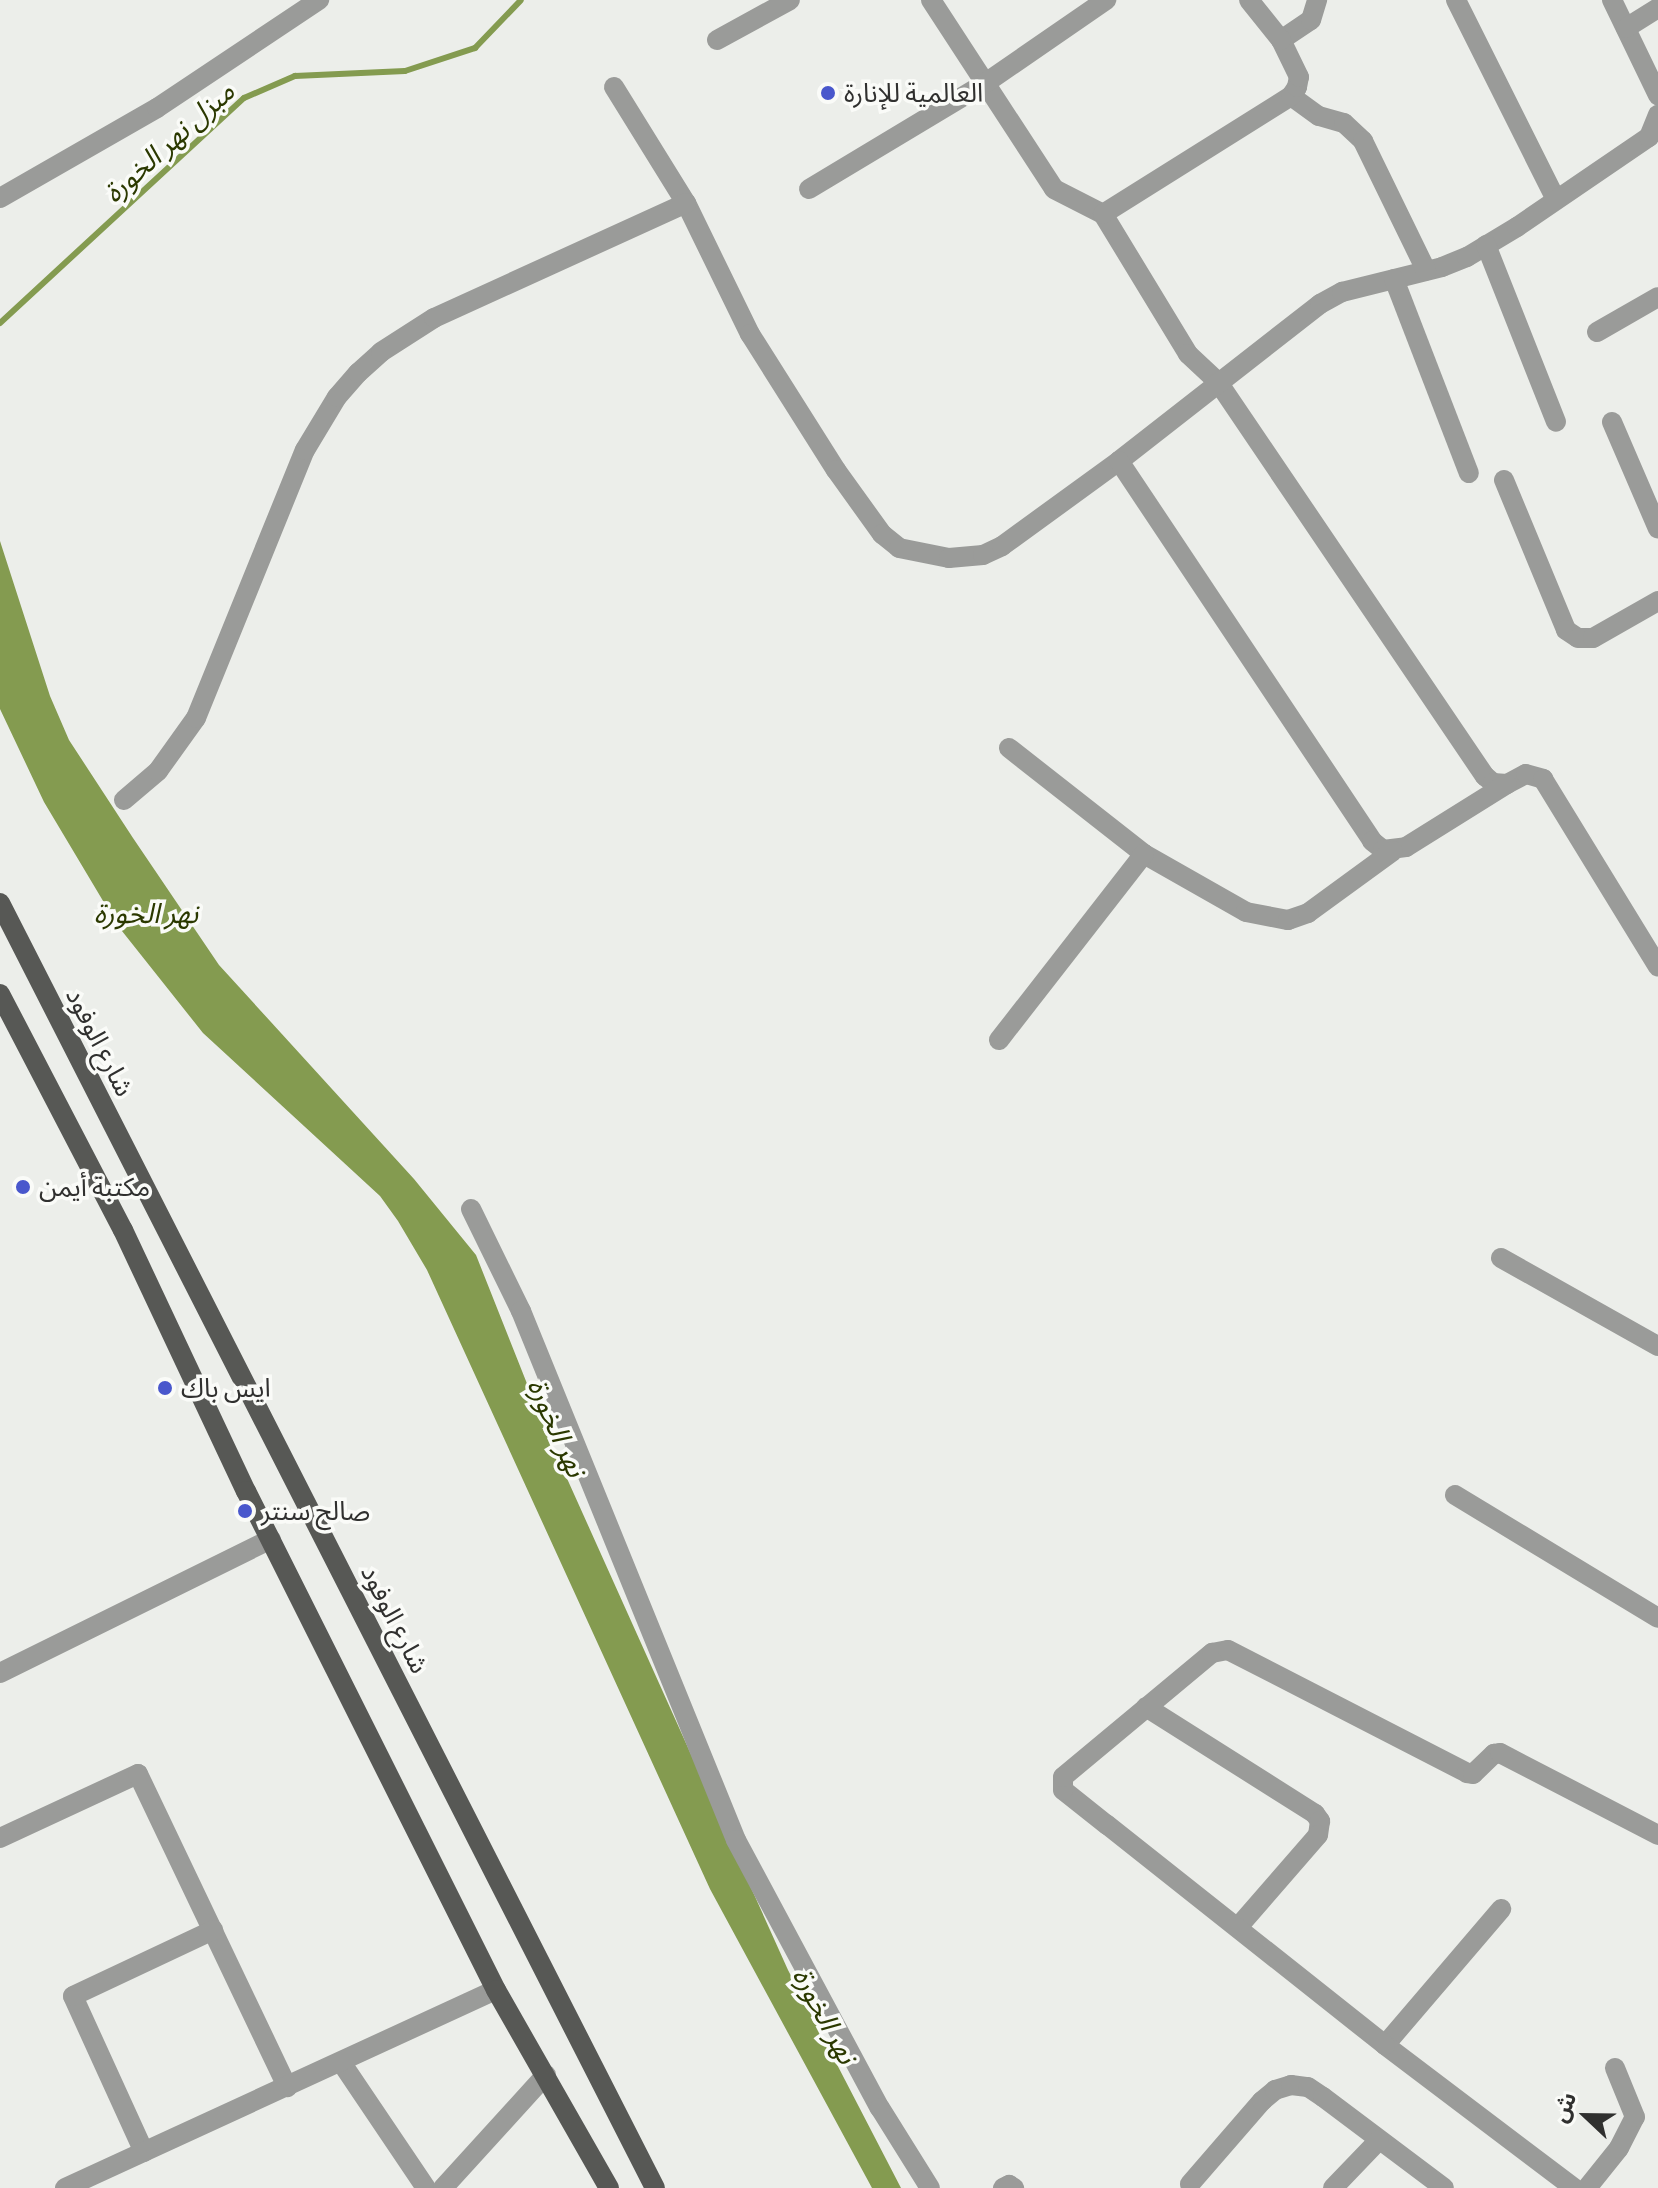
<!DOCTYPE html>
<html>
<head>
<meta charset="utf-8">
<style>
	body { margin:0 }
	#map { position:relative; width:1658px; height:2188px; overflow:hidden; background:#eceeea; font-family:Manrope,"Noto Sans Arabic",sans-serif }
	div>[style] { position:absolute }
	.water>* { inset:0; background:#849b50 }
	.stream>* { height:6px; margin:-3px; padding:0 3px; transform-origin:3px; border-radius:3px; background:#849b50 }
	.minor>* { height:20px; margin:-10px; padding:0 10px; transform-origin:10px; border-radius:10px; background:#9a9b99 }
	.primary>* { height:20px; margin:-10px; padding:0 10px; transform-origin:10px; border-radius:10px; background:#575855 }
	.dots>* { width:22px; height:22px; translate:-50% -50%; box-sizing:border-box; border:4px solid #fafbf8; border-radius:50% }
	span { translate:-50% -50%; white-space:nowrap; text-align:center; line-height:1.15; -webkit-text-stroke:7px #fafbf8; paint-order:stroke }
	.poi-label { font-size:26px; color:#30302f }
	.left { translate:0 -50%; text-align:left }
	.street-label { font-size:26px; color:#30302f }
	.water-label { font-size:28px; color:#2b3900; font-style:italic }
	.north { position:absolute; left:1546px; top:2076px; width:80px; height:80px; -webkit-text-stroke:6px #fafbf8; paint-order:stroke; rotate:292deg; font-size:22px; font-weight:700; line-height:32px; text-align:center; color:#30302f }
	.north::after { content:''; display:block; margin:auto; width:28px; height:36px; background:#30302f; clip-path:polygon(50% 0,100% 100%,50% 72%,0 100%) }
</style>
</head>
<body>
<div id="map">
	<div class="water">
		<div style="clip-path:polygon(0 541px,50px 696px,69px 740px,133px 838px,219px 965px,414px 1179px,476px 1255px,547px 1434px,788px 1970px,901px 2188px,872px 2188px,710px 1889px,427px 1270px,398px 1221px,380px 1196px,203px 1033px,118px 926px,44px 802px,0 709px)"></div>
	</div>
	<div class="stream">
		<div style="left:0;top:323px;width:332px;rotate:-42.7deg"></div>
		<div style="left:244px;top:98px;width:56px;rotate:-23.3deg"></div>
		<div style="left:295px;top:76px;width:110px;rotate:-2.6deg"></div>
		<div style="left:405px;top:71px;width:74px;rotate:-18.2deg"></div>
		<div style="left:475px;top:48px;width:66px;rotate:-46.2deg"></div>
	</div>
	<div class="minor">
		<div style="left:931px;top:0;width:225px;rotate:56.9deg"></div>
		<div style="left:1054px;top:189px;width:55px;rotate:27deg"></div>
		<div style="left:1103px;top:214px;width:164px;rotate:58.7deg"></div>
		<div style="left:1188px;top:354px;width:41px;rotate:43deg"></div>
		<div style="left:1218px;top:382px;width:476px;rotate:55.9deg"></div>
		<div style="left:1485px;top:776px;width:11px;rotate:41deg"></div>
		<div style="left:1493px;top:783px;width:14px;rotate:4deg"></div>
		<div style="left:1507px;top:784px;width:21px;rotate:-28deg"></div>
		<div style="left:1526px;top:774px;width:18px;rotate:16deg"></div>
		<div style="left:1543px;top:779px;width:220px;rotate:58.5deg"></div>
		<div style="left:1456px;top:0;width:221px;rotate:63.4deg"></div>
		<div style="left:1612px;top:0;width:106px;rotate:64.2deg"></div>
		<div style="left:1626px;top:28px;width:38px;rotate:-32deg"></div>
		<div style="left:717px;top:40px;width:83px;rotate:-28.7deg"></div>
		<div style="left:1281px;top:40px;width:36px;rotate:-34deg"></div>
		<div style="left:1311px;top:20px;width:21px;rotate:-73deg"></div>
		<div style="left:614px;top:87px;width:137px;rotate:58.2deg"></div>
		<div style="left:686px;top:203px;width:146px;rotate:64deg"></div>
		<div style="left:750px;top:334px;width:161px;rotate:57.7deg"></div>
		<div style="left:836px;top:470px;width:79px;rotate:54.3deg"></div>
		<div style="left:882px;top:534px;width:22px;rotate:39deg"></div>
		<div style="left:899px;top:548px;width:51px;rotate:11.3deg"></div>
		<div style="left:949px;top:558px;width:34px;rotate:-5deg"></div>
		<div style="left:983px;top:555px;width:21px;rotate:-25deg"></div>
		<div style="left:1002px;top:546px;width:145px;rotate:-36deg"></div>
		<div style="left:1119px;top:461px;width:255px;rotate:-38deg"></div>
		<div style="left:1320px;top:304px;width:25px;rotate:-29deg"></div>
		<div style="left:1342px;top:292px;width:103px;rotate:-14deg"></div>
		<div style="left:1442px;top:267px;width:27px;rotate:-22deg"></div>
		<div style="left:1467px;top:257px;width:58px;rotate:-31deg"></div>
		<div style="left:1517px;top:227px;width:160px;rotate:-34.3deg"></div>
		<div style="left:1649px;top:137px;width:24px;rotate:-68deg"></div>
		<div style="left:1291px;top:96px;width:34px;rotate:36deg"></div>
		<div style="left:1319px;top:116px;width:26px;rotate:16deg"></div>
		<div style="left:1344px;top:123px;width:26px;rotate:43deg"></div>
		<div style="left:1363px;top:141px;width:144px;rotate:64deg"></div>
		<div style="left:809px;top:189px;width:208px;rotate:-31deg"></div>
		<div style="left:987px;top:82px;width:145px;rotate:-34.6deg"></div>
		<div style="left:0;top:198px;width:181px;rotate:-29.8deg"></div>
		<div style="left:157px;top:108px;width:195px;rotate:-33.7deg"></div>
		<div style="left:1103px;top:214px;width:222px;rotate:-32.1deg"></div>
		<div style="left:1291px;top:96px;width:11px;rotate:-56deg"></div>
		<div style="left:1297px;top:87px;width:10px;rotate:-79deg"></div>
		<div style="left:1299px;top:77px;width:41px;rotate:-115.9deg"></div>
		<div style="left:1281px;top:40px;width:51px;rotate:-128.7deg"></div>
		<div style="left:1486px;top:245px;width:190px;rotate:68.4deg"></div>
		<div style="left:1394px;top:279px;width:208px;rotate:68.9deg"></div>
		<div style="left:1597px;top:332px;width:70px;rotate:-29.8deg"></div>
		<div style="left:1612px;top:422px;width:116px;rotate:66.7deg"></div>
		<div style="left:1119px;top:461px;width:457px;rotate:56.3deg"></div>
		<div style="left:1372px;top:841px;width:14px;rotate:39deg"></div>
		<div style="left:1383px;top:850px;width:23px;rotate:-7deg"></div>
		<div style="left:1406px;top:847px;width:119px;rotate:-32deg"></div>
		<div style="left:1504px;top:480px;width:162px;rotate:67.5deg"></div>
		<div style="left:1566px;top:630px;width:14px;rotate:34deg"></div>
		<div style="left:1578px;top:638px;width:15px"></div>
		<div style="left:1593px;top:638px;width:75px;rotate:-29.6deg"></div>
		<div style="left:1009px;top:748px;width:172px;rotate:38.1deg"></div>
		<div style="left:1144px;top:854px;width:117px;rotate:29.6deg"></div>
		<div style="left:1246px;top:912px;width:43px;rotate:10.8deg"></div>
		<div style="left:1288px;top:920px;width:21px;rotate:-19deg"></div>
		<div style="left:1308px;top:913px;width:105px;rotate:-36.1deg"></div>
		<div style="left:124px;top:800px;width:45px;rotate:-40.5deg"></div>
		<div style="left:158px;top:771px;width:65px;rotate:-54.4deg"></div>
		<div style="left:196px;top:718px;width:289px;rotate:-67.9deg"></div>
		<div style="left:305px;top:450px;width:62px;rotate:-58.9deg"></div>
		<div style="left:337px;top:397px;width:32px;rotate:-49deg"></div>
		<div style="left:358px;top:373px;width:31px;rotate:-42deg"></div>
		<div style="left:381px;top:352px;width:63px;rotate:-32.7deg"></div>
		<div style="left:434px;top:318px;width:277px;rotate:-24.5deg"></div>
		<div style="left:999px;top:1040px;width:236px;rotate:-52.1deg"></div>
		<div style="left:471px;top:1209px;width:114px;rotate:63.9deg"></div>
		<div style="left:521px;top:1311px;width:571px;rotate:67.88deg"></div>
		<div style="left:736px;top:1840px;width:304px;rotate:61.8deg"></div>
		<div style="left:880px;top:2108px;width:94px;rotate:58deg"></div>
		<div style="left:1501px;top:1258px;width:180px;rotate:29.3deg"></div>
		<div style="left:1455px;top:1495px;width:237px;rotate:31.2deg"></div>
		<div style="left:0;top:1673px;width:302px;rotate:-26.3deg"></div>
		<div style="left:1146px;top:1707px;width:200px;rotate:32.3deg"></div>
		<div style="left:1315px;top:1814px;width:9px;rotate:54deg"></div>
		<div style="left:1320px;top:1821px;width:14px;rotate:98deg"></div>
		<div style="left:1318px;top:1835px;width:122px;rotate:131deg"></div>
		<div style="left:0;top:1838px;width:152px;rotate:-24.9deg"></div>
		<div style="left:138px;top:1774px;width:347px;rotate:64.5deg"></div>
		<div style="left:1385px;top:2045px;width:179px;rotate:-49.5deg"></div>
		<div style="left:341px;top:2062px;width:152px;rotate:56deg"></div>
		<div style="left:144px;top:2152px;width:171px;rotate:-114.5deg"></div>
		<div style="left:73px;top:1996px;width:155px;rotate:-25.2deg"></div>
		<div style="left:1190px;top:2184px;width:110px;rotate:-49.1deg"></div>
		<div style="left:1262px;top:2101px;width:17px;rotate:-40deg"></div>
		<div style="left:1275px;top:2090px;width:17px;rotate:-17deg"></div>
		<div style="left:1291px;top:2085px;width:17px;rotate:7deg"></div>
		<div style="left:1308px;top:2087px;width:18px;rotate:34deg"></div>
		<div style="left:1323px;top:2097px;width:151px;rotate:36.9deg"></div>
		<div style="left:65px;top:2188px;width:474px;rotate:-24.7deg"></div>
		<div style="left:443px;top:2188px;width:153px;rotate:-47.7deg"></div>
		<div style="left:1003px;top:2188px;width:7px;rotate:-27deg"></div>
		<div style="left:1009px;top:2185px;width:6px;rotate:31deg"></div>
		<div style="left:1333px;top:2188px;width:66px;rotate:-46.2deg"></div>
		<div style="left:1574px;top:2188px;width:237px;rotate:-142.9deg"></div>
		<div style="left:1385px;top:2045px;width:355px;rotate:-141.6deg"></div>
		<div style="left:1107px;top:1825px;width:56px;rotate:-141.5deg"></div>
		<div style="left:1063px;top:1790px;width:13px;rotate:-90deg"></div>
		<div style="left:1063px;top:1777px;width:194px;rotate:-39.8deg"></div>
		<div style="left:1212px;top:1653px;width:16px;rotate:-11deg"></div>
		<div style="left:1228px;top:1650px;width:269px;rotate:27.2deg"></div>
		<div style="left:1467px;top:1773px;width:6px;rotate:9deg"></div>
		<div style="left:1473px;top:1774px;width:29px;rotate:-44deg"></div>
		<div style="left:1494px;top:1754px;width:6px;rotate:-9deg"></div>
		<div style="left:1500px;top:1753px;width:178px;rotate:27.4deg"></div>
		<div style="left:1587px;top:2188px;width:51px;rotate:-51.3deg"></div>
		<div style="left:1619px;top:2148px;width:35px;rotate:-63deg"></div>
		<div style="left:1635px;top:2117px;width:53px;rotate:-112.2deg"></div>
	</div>
	<div class="primary">
		<div style="left:0;top:903px;width:1442px;rotate:62.99deg"></div>
		<div style="left:0;top:994px;width:266px;rotate:62.5deg"></div>
		<div style="left:123px;top:1230px;width:289px;rotate:64.8deg"></div>
		<div style="left:246px;top:1491px;width:558px;rotate:63.39deg"></div>
		<div style="left:496px;top:1990px;width:228px;rotate:60.3deg"></div>
	</div>
	<div class="dots">
		<div style="left:828px;top:93px;background:#4957cc"></div>
		<div style="left:23px;top:1187px;background:#4957cc"></div>
		<div style="left:165px;top:1388px;background:#4957cc"></div>
		<div style="left:245px;top:1511px;background:#4957cc"></div>
	</div>
	<div class="poi-label">
		<span class="left" style="left:844px;top:93px">العالمية للإنارة</span>
		<span class="left" style="left:39px;top:1187px">مكتبة أيمن</span>
		<span class="left" style="left:181px;top:1388px">ايس باك</span>
		<span class="left" style="left:261px;top:1511px">صالح سنتر</span>
	</div>
	<div class="street-label">
		<span style="left:100px;top:1042px;rotate:63deg">شارع الوفود</span>
		<span style="left:395px;top:1619px;rotate:63deg">شارع الوفود</span>
	</div>
	<div class="water-label">
		<span style="left:168px;top:141px;rotate:-42deg">مبزل نهر الخورة</span>
		<span style="left:146px;top:912px">نهر الخورة</span>
		<span style="left:558px;top:1427px;rotate:66deg">نهر الخورة</span>
		<span style="left:826px;top:2015px;rotate:62deg">نهر الخورة</span>
	</div>
	<div class="north">ش</div>
</div>
</body>
</html>
